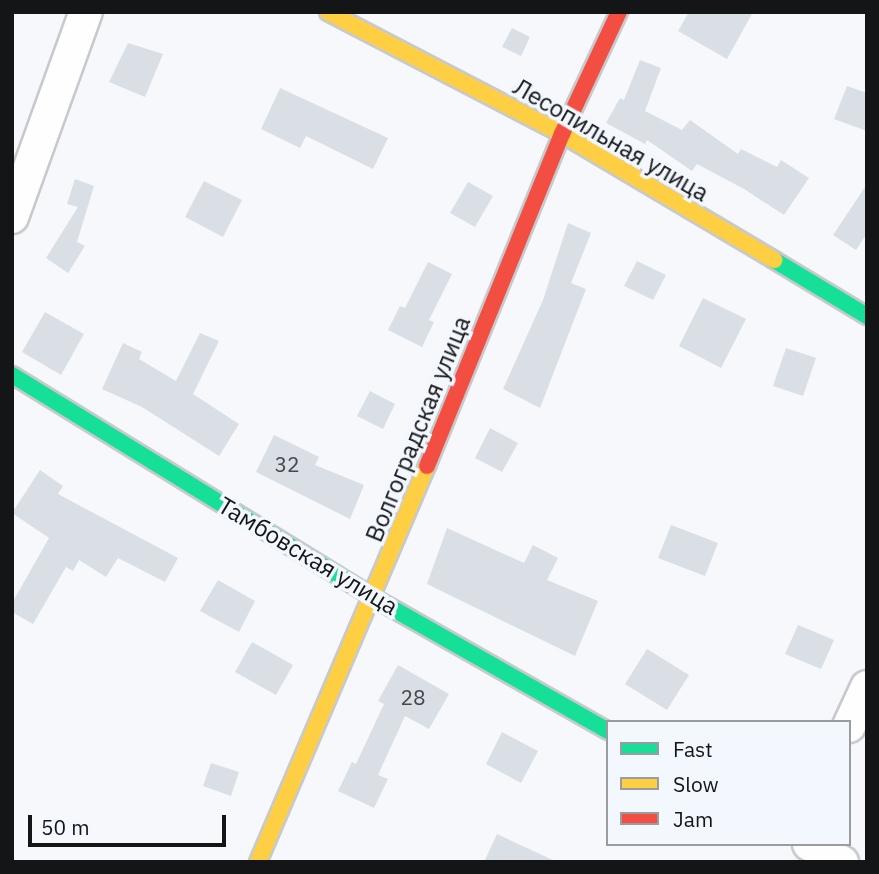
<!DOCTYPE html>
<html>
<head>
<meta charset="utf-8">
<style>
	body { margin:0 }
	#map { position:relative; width:879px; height:874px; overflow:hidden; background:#f6f8fb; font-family:"IBM Plex Sans",sans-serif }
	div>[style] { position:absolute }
	.building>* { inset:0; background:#dadfe6 }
	.roads { filter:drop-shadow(2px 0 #c7c9cc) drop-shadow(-2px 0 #c7c9cc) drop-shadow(0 2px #c7c9cc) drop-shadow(0 -2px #c7c9cc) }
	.street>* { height:32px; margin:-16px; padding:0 16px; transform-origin:16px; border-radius:16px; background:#fefefe }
	.fast>* { height:16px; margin:-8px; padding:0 8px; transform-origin:8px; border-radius:8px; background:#16e098 }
	.slow>* { height:16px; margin:-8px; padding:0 8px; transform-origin:8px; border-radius:8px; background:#ffcf43 }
	.jam>* { height:16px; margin:-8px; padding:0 8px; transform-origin:8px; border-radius:8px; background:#f24e42 }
	span { translate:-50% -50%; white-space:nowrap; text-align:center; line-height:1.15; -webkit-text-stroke:7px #f3f7fe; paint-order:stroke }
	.number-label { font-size:21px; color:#46484c }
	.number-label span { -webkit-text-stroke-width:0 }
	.street-label { font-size:24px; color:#131517 }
	.frame { position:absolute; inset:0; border:14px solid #131517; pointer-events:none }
	.legend { position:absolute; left:606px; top:720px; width:245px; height:126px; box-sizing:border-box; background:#f3f7fe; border:2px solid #999da2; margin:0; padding:9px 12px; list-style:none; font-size:21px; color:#131517 }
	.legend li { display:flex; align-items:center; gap:14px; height:35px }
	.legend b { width:35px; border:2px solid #999da2 }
	.scale { position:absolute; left:28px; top:815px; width:198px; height:32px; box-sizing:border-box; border:4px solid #131517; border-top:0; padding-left:9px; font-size:21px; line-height:24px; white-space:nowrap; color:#131517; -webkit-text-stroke:5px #f3f7fe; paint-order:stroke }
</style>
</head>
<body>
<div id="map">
	<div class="building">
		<div style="clip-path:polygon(689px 12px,753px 12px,727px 59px,678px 31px)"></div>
		<div style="clip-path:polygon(512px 28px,530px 37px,521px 56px,502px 47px)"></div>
		<div style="clip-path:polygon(128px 43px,163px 54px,145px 97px,109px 82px)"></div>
		<div style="clip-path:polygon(640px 60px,661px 68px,645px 111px,682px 130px,690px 120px,738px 154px,741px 149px,777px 167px,781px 160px,809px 178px,784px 215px,744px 189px,697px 164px,692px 171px,647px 140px,645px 144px,606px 123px,620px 98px,624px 100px)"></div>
		<div style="clip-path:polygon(847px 86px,867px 93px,867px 131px,834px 119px)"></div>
		<div style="clip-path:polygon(280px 88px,388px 138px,373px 169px,306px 136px,300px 148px,261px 129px)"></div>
		<div style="clip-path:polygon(75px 179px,94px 186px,77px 242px,85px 246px,68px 273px,46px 258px,78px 207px,67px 204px)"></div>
		<div style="clip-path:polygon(204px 181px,242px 200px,223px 237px,185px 217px)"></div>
		<div style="clip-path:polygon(468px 182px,493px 196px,475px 227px,450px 213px)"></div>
		<div style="clip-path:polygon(867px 184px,867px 233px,856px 250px,833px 235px)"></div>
		<div style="clip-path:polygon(568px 223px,591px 233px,571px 283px,586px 289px,540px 408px,503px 389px,543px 300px)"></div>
		<div style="clip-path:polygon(637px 261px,666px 275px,653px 300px,624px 286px)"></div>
		<div style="clip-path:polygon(428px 262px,452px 274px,429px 320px,434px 322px,422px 347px,388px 330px,400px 306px,405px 308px)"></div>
		<div style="clip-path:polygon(703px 298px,746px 319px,721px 368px,679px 346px)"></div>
		<div style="clip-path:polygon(45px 312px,84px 334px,61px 375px,22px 352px)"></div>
		<div style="clip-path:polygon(200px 333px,219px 341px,193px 394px,239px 424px,219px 456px,142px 407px,102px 389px,123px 343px,142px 352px,139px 359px,176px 381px)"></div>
		<div style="clip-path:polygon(786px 348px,816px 358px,803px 396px,773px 386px)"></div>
		<div style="clip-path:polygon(370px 391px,395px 404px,383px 429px,357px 416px)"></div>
		<div style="clip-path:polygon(490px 428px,518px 443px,502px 472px,475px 458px)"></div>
		<div style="clip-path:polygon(274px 435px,319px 457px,315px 465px,364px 485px,350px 519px,256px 472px)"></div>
		<div style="clip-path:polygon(40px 470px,63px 486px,58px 494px,178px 558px,165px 582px,118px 558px,106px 577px,79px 560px,73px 571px,66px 567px,33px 624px,12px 612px,12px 603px,49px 538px,12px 513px)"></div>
		<div style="clip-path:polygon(671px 525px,718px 543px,705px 576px,658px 558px)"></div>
		<div style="clip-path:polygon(447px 528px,524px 563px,533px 545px,558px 558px,547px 580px,598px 601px,575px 656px,427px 584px)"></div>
		<div style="clip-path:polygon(218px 580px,255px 601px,239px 632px,200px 611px)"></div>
		<div style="clip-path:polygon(798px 625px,834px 640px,821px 669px,785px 654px)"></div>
		<div style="clip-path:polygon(252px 642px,293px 665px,276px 695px,235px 672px)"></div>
		<div style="clip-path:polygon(647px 649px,689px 675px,667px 710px,625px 684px)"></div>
		<div style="clip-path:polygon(398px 665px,449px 694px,429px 729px,405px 716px,378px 775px,388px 779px,374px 808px,338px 791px,352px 762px,356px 764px,384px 704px,378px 701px)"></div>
		<div style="clip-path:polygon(502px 732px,538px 751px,521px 783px,486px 764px)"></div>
		<div style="clip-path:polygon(211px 763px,239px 772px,231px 796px,203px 786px)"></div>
		<div style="clip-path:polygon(497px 834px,557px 862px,484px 862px)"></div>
	</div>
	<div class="roads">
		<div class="street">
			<div style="left:12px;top:217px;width:218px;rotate:-70.2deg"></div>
			<div style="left:849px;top:726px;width:43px;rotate:-65.2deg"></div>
			<div style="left:809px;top:844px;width:38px;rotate:29deg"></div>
		</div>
		<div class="fast">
			<div style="left:774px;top:260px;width:109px;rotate:31.1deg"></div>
			<div style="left:12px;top:375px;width:425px;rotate:31.6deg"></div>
			<div style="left:374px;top:598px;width:269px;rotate:29.6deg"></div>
		</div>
		<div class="slow">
			<div style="left:328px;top:12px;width:264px;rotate:27.5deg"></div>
			<div style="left:562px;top:134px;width:247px;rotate:30.7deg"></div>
			<div style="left:258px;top:862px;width:431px;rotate:-66.9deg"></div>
		</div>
		<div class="jam">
			<div style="left:427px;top:466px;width:358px;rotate:-67.9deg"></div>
			<div style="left:562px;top:134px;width:135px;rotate:-65deg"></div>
		</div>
	</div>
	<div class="number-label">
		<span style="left:287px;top:464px">32</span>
		<span style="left:413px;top:697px">28</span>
	</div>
	<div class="street-label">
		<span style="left:611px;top:140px;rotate:30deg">Лесопильная улица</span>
		<span style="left:418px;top:429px;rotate:-68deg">Волгоградская улица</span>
		<span style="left:308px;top:556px;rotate:31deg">Тамбовская улица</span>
	</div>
	<div class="frame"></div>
	<ul class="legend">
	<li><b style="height:9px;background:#16e098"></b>Fast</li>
	<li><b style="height:9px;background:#ffcf43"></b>Slow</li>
	<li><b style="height:9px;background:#f24e42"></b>Jam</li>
	</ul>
	<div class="scale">50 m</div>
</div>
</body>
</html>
